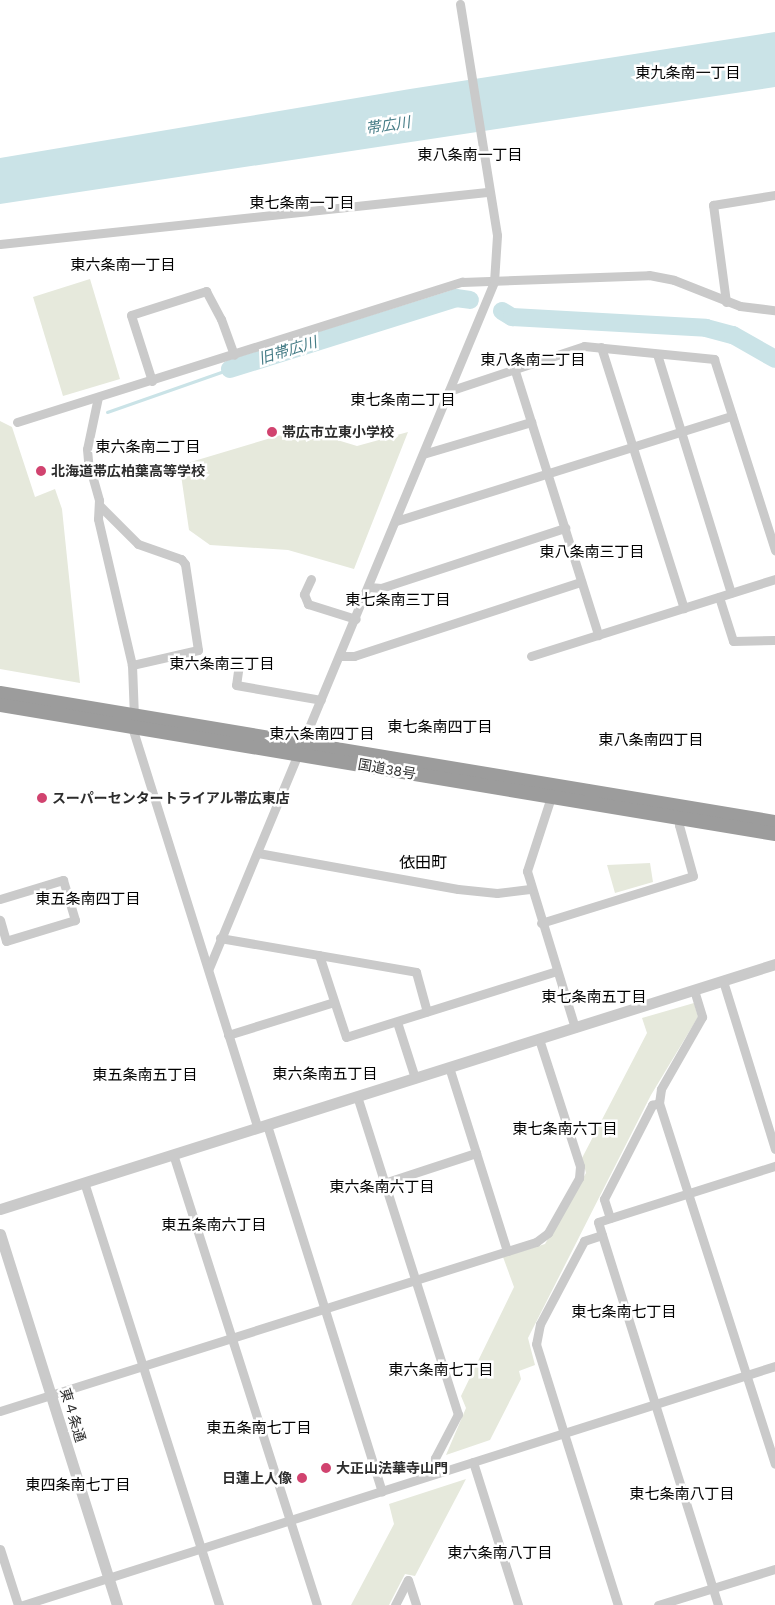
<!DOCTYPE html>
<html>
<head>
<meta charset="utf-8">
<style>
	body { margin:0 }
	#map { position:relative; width:775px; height:1605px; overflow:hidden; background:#fff; font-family:"Work Sans","Noto Sans JP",sans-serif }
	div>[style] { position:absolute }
	.green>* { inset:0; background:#e6e9dc }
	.water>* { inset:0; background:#cae3e7 }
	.stream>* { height:3px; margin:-1.5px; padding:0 1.5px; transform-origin:1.5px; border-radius:1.5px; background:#cae3e7 }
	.river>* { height:18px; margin:-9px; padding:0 9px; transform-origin:9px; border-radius:9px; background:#cae3e7 }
	.minor>* { height:9px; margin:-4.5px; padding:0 4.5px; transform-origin:4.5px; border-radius:4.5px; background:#cacaca }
	.tertiary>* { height:11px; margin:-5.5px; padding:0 5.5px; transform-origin:5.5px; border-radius:5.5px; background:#cacaca }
	.trunk>* { height:14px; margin:-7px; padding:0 7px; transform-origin:7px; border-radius:7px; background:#9c9c9c }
	.dots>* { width:14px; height:14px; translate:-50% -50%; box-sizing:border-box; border:2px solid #fff; border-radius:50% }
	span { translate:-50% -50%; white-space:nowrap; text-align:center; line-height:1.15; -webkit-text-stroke:5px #fff; paint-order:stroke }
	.poi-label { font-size:14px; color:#2d2d2d; font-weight:700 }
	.left { translate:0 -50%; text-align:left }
	.right { translate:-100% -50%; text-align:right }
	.street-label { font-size:14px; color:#2d2d2d }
	.neighbourhood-label { font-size:15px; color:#000 }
	.water-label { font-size:15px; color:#457c86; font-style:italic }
	.quarter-label { font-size:16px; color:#000 }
</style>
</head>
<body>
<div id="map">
	<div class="green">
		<div style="clip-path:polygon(90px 279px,120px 379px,63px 396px,33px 297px)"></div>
		<div style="clip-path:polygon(0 421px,12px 427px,35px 497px,55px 489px,62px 509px,80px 683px,0 669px)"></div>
		<div style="clip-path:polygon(301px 429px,357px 446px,408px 432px,354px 569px,288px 550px,210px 545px,189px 530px,181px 475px,184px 464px)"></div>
		<div style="clip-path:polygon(650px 863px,653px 882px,615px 893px,607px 865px)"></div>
		<div style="clip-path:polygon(694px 1003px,698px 1017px,651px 1095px,528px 1338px,535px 1365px,519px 1371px,521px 1379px,490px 1440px,446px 1455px,466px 1408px,461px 1396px,514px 1287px,503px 1257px,545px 1244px,586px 1173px,582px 1158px,647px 1033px,642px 1018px)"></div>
		<div style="clip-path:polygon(466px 1479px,415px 1576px,405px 1574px,389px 1605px,351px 1605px,394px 1524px,389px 1504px)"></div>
	</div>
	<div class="water">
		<div style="clip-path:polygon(775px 32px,775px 87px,0 204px,0 158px,410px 89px)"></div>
	</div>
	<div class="stream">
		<div style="left:107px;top:412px;width:130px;rotate:-19.3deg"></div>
	</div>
	<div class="river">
		<div style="left:502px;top:311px;width:12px;rotate:31deg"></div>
		<div style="left:512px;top:317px;width:194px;rotate:3.2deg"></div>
		<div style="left:706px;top:328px;width:28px;rotate:15deg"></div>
		<div style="left:733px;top:335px;width:48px;rotate:29.7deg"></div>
		<div style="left:230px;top:369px;width:237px;rotate:-17.4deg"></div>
		<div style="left:456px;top:298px;width:14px;rotate:8deg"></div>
	</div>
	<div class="minor">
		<div style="left:0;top:244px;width:492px;rotate:-6.1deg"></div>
		<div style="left:726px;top:302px;width:98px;rotate:-97.6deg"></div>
		<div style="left:713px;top:205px;width:63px;rotate:-9.2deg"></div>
		<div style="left:601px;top:347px;width:274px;rotate:72.4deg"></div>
		<div style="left:657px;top:354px;width:250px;rotate:72.8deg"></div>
		<div style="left:515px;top:371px;width:277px;rotate:72.5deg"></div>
		<div style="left:152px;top:381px;width:69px;rotate:-107.7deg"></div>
		<div style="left:131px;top:315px;width:79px;rotate:-17.7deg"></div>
		<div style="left:206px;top:291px;width:32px;rotate:62deg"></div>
		<div style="left:221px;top:319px;width:38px;rotate:70deg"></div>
		<div style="left:449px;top:391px;width:142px;rotate:-18.4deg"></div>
		<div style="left:584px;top:346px;width:131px;rotate:5.7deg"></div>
		<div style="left:714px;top:359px;width:201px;rotate:72.3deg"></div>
		<div style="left:98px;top:397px;width:53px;rotate:101.9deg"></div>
		<div style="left:87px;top:449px;width:12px;rotate:85deg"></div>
		<div style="left:88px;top:461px;width:41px;rotate:74.2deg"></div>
		<div style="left:99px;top:500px;width:19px;rotate:93deg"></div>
		<div style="left:98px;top:519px;width:150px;rotate:76.9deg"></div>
		<div style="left:132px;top:665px;width:51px;rotate:87.8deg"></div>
		<div style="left:17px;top:422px;width:467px;rotate:-17.5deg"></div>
		<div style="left:462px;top:282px;width:187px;rotate:-2.1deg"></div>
		<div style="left:649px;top:275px;width:25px;rotate:11deg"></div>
		<div style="left:674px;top:280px;width:71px;rotate:21.5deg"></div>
		<div style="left:740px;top:306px;width:35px;rotate:7deg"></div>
		<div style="left:423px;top:454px;width:113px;rotate:-16.5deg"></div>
		<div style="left:99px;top:505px;width:55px;rotate:45deg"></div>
		<div style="left:138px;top:544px;width:46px;rotate:19.2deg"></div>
		<div style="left:181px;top:559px;width:6px;rotate:51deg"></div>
		<div style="left:185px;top:564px;width:87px;rotate:81.4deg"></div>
		<div style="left:198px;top:650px;width:68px;rotate:167.2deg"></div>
		<div style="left:396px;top:521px;width:352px;rotate:-17.4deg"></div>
		<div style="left:311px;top:579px;width:17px;rotate:115deg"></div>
		<div style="left:304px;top:594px;width:11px;rotate:68deg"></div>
		<div style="left:308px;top:604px;width:50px;rotate:17.4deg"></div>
		<div style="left:369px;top:587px;width:12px;rotate:5deg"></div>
		<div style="left:381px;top:588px;width:194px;rotate:-18.1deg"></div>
		<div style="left:719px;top:597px;width:46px;rotate:72.3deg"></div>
		<div style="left:733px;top:641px;width:42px;rotate:-1.4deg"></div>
		<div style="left:340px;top:656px;width:14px"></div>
		<div style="left:354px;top:656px;width:239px;rotate:-18.1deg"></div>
		<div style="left:531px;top:656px;width:256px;rotate:-17.5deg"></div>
		<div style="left:239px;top:664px;width:21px;rotate:98deg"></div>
		<div style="left:236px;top:685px;width:86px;rotate:10deg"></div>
		<div style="left:132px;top:727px;width:420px;rotate:72.6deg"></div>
		<div style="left:551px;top:797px;width:78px;rotate:108deg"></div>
		<div style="left:527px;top:871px;width:164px;rotate:73deg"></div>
		<div style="left:258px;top:853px;width:203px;rotate:10.2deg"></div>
		<div style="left:458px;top:889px;width:39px;rotate:6deg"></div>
		<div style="left:497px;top:893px;width:33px;rotate:-7deg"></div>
		<div style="left:0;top:899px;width:66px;rotate:-16.8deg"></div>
		<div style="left:63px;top:880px;width:42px;rotate:73.3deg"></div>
		<div style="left:75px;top:920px;width:72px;rotate:163.1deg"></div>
		<div style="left:6px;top:941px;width:22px;rotate:-106deg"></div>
		<div style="left:541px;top:923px;width:159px;rotate:-17.2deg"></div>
		<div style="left:693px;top:876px;width:53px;rotate:-105.4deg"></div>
		<div style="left:679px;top:825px;width:7px;rotate:-74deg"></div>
		<div style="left:220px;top:938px;width:199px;rotate:9.8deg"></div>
		<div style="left:416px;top:972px;width:41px;rotate:74.6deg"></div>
		<div style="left:319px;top:955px;width:86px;rotate:71.8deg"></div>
		<div style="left:346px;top:1037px;width:220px;rotate:-17.4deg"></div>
		<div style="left:209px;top:968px;width:743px;rotate:-67.44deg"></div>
		<div style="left:494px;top:282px;width:47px;rotate:-86.3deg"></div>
		<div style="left:497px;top:235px;width:234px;rotate:-99.1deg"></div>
		<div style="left:723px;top:981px;width:176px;rotate:72.8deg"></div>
		<div style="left:694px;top:990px;width:28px;rotate:73deg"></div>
		<div style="left:702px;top:1017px;width:83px;rotate:119.7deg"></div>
		<div style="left:661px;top:1089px;width:14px;rotate:98deg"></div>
		<div style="left:659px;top:1103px;width:379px;rotate:72.2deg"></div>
		<div style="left:397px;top:1022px;width:59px;rotate:72.2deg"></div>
		<div style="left:228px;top:1035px;width:111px;rotate:-17.3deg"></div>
		<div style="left:449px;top:1067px;width:193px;rotate:72.5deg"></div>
		<div style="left:357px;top:1096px;width:334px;rotate:72.4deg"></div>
		<div style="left:458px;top:1414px;width:50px;rotate:117.6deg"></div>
		<div style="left:435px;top:1458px;width:15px;rotate:86deg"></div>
		<div style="left:267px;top:1125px;width:384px;rotate:72.6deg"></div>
		<div style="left:173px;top:1154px;width:473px;rotate:72.3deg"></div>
		<div style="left:84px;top:1182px;width:444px;rotate:72.3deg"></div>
		<div style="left:384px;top:1183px;width:97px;rotate:-18.1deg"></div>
		<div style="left:610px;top:1218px;width:20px;rotate:-108deg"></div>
		<div style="left:604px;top:1199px;width:106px;rotate:-62.9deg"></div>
		<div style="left:652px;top:1105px;width:7px;rotate:-16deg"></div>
		<div style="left:602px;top:1235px;width:19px;rotate:162deg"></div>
		<div style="left:584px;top:1241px;width:94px;rotate:117.9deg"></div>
		<div style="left:540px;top:1324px;width:20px;rotate:101deg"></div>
		<div style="left:536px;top:1344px;width:274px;rotate:72.6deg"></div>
		<div style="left:0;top:1411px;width:562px;rotate:-17.5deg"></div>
		<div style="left:536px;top:1242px;width:15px;rotate:-37deg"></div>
		<div style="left:548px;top:1233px;width:63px;rotate:-60.6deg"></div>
		<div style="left:579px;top:1178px;width:12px;rotate:-85deg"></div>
		<div style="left:580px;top:1166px;width:133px;rotate:-107.9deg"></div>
		<div style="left:473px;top:1462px;width:150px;rotate:72.5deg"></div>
		<div style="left:0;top:1549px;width:59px;rotate:72.2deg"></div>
		<div style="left:408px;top:1580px;width:26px;rotate:72deg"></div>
		<div style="left:23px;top:1605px;width:789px;rotate:-17.63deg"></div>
		<div style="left:395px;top:1605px;width:28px;rotate:-63deg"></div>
		<div style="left:658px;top:1605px;width:122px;rotate:-17.1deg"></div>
		<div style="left:718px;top:1605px;width:401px;rotate:-107.4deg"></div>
		<div style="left:598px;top:1222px;width:186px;rotate:-17.6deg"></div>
	</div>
	<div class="tertiary">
		<div style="left:0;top:1209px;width:813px;rotate:-17.54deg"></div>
		<div style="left:0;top:1234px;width:389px;rotate:72.5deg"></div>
	</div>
	<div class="trunk">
		<div style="left:0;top:693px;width:786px;rotate:9.45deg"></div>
		<div style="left:0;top:705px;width:786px;rotate:9.45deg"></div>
	</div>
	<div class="dots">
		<div style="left:272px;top:432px;background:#d1436f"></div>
		<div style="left:41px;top:471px;background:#d1436f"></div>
		<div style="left:42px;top:798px;background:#d1436f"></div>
		<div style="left:326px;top:1468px;background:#d1436f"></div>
		<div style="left:302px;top:1478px;background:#d1436f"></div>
	</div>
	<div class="poi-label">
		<span class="left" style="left:282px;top:432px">帯広市立東小学校</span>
		<span class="left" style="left:51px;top:471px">北海道帯広柏葉高等学校</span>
		<span class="left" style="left:52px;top:798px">スーパーセンタートライアル帯広東店</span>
		<span class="left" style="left:336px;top:1468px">大正山法華寺山門</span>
		<span class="right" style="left:292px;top:1478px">日蓮上人像</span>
	</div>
	<div class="street-label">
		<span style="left:387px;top:769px;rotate:10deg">国道38号</span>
		<span style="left:73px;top:1415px;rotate:73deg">東４条通</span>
	</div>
	<div class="neighbourhood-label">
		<span style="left:688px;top:74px">東九条南一丁目</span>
		<span style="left:470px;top:156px">東八条南一丁目</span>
		<span style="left:302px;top:204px">東七条南一丁目</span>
		<span style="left:123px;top:266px">東六条南一丁目</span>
		<span style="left:533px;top:361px">東八条南二丁目</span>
		<span style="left:403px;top:401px">東七条南二丁目</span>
		<span style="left:148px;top:448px">東六条南二丁目</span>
		<span style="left:592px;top:553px">東八条南三丁目</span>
		<span style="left:398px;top:601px">東七条南三丁目</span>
		<span style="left:222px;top:665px">東六条南三丁目</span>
		<span style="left:440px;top:728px">東七条南四丁目</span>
		<span style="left:322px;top:735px">東六条南四丁目</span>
		<span style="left:651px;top:741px">東八条南四丁目</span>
		<span style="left:88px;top:900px">東五条南四丁目</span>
		<span style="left:594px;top:998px">東七条南五丁目</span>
		<span style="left:325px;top:1075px">東六条南五丁目</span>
		<span style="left:145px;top:1076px">東五条南五丁目</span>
		<span style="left:565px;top:1130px">東七条南六丁目</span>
		<span style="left:382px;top:1188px">東六条南六丁目</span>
		<span style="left:214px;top:1226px">東五条南六丁目</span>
		<span style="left:624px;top:1313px">東七条南七丁目</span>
		<span style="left:441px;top:1371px">東六条南七丁目</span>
		<span style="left:259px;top:1429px">東五条南七丁目</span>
		<span style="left:78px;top:1486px">東四条南七丁目</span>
		<span style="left:682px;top:1495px">東七条南八丁目</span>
		<span style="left:500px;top:1554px">東六条南八丁目</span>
	</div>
	<div class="water-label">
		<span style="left:388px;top:126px;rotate:-9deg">帯広川</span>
		<span style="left:288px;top:351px;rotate:-17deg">旧帯広川</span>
	</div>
	<div class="quarter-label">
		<span style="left:423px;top:863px">依田町</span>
	</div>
</div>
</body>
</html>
